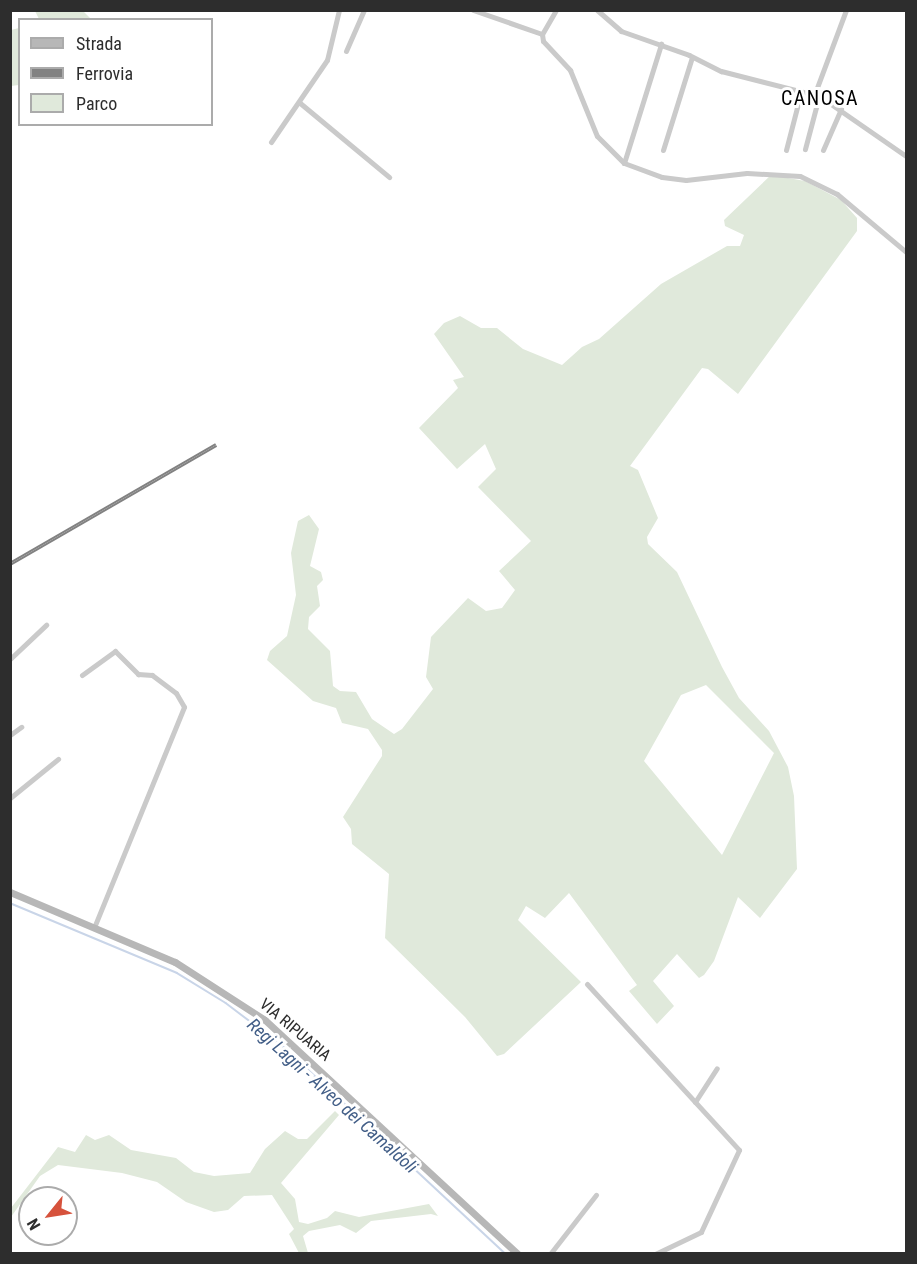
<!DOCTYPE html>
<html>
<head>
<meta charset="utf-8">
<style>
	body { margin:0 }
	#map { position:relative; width:917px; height:1264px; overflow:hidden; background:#fff; font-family:"Roboto Condensed",sans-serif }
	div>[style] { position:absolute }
	.green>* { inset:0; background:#e0e9db }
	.stream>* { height:1.5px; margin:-0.75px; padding:0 0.75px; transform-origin:0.75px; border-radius:0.75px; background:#c9d5e8 }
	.street>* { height:5px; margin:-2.5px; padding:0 2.5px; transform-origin:2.5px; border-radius:2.5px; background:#cacaca }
	.secondary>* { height:7px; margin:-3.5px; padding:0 3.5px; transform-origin:3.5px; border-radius:3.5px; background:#b7b7b7 }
	.rail>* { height:4px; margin-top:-2px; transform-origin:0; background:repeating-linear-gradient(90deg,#fff 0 4.5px,#828282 0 9px); box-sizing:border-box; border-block:2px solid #828282 }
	span { translate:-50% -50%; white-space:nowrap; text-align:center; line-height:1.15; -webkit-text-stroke:6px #fff; paint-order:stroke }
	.street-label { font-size:16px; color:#2d2d2d }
	.water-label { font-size:18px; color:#425e87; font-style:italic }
	.quarter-label { font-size:20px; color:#000; letter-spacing:1.5px }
	.frame { position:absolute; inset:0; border:12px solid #2d2d2d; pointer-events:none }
	.legend { position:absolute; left:18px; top:18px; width:195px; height:108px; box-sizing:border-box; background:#fff; border:2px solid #ababab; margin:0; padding:8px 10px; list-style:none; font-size:18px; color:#2d2d2d }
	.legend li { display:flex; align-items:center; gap:12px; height:30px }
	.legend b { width:30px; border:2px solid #ababab }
	.north { position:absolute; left:18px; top:1186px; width:60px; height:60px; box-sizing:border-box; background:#fff; border:2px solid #ababab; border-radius:50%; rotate:240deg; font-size:16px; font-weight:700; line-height:24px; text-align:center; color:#2d2d2d }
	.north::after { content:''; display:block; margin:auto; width:21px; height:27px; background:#d6523c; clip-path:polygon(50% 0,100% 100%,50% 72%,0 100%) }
</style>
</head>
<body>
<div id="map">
	<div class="green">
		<div style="clip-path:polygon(35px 11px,83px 11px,91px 19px,39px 19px)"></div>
		<div style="clip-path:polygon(19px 28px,19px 85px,11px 86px,11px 30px)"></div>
		<div style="clip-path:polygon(evenodd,771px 175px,805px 181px,841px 200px,857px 218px,857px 231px,738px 394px,708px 369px,702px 368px,630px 466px,638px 470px,658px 518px,647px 537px,648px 544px,677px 572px,722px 667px,739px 698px,769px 731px,788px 767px,794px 796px,797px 869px,760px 918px,738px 897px,714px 961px,704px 975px,699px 978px,677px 954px,653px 981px,674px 1006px,657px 1024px,629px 991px,637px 985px,569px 893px,545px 918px,526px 906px,518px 920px,581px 982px,504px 1054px,497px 1056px,465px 1017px,385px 938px,389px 874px,352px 844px,351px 829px,343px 817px,382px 756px,382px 750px,368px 729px,342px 723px,336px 708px,313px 701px,267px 660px,270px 651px,287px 636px,296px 595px,291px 553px,298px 521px,309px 515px,319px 529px,310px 566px,321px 572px,323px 580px,317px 586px,320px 606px,309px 617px,308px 629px,330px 651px,333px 686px,340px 691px,356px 692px,372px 719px,394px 734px,402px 729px,433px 689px,426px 677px,431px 637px,468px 598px,486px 611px,502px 608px,515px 590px,499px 571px,531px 541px,478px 487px,496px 469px,485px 444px,457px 469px,419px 428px,458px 388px,453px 380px,464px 377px,434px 334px,444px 323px,460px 316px,481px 328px,497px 328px,523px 349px,562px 365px,582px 347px,599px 339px,661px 284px,727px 246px,740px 246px,744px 235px,725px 226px,724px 220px,771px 175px,706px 685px,774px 753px,722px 855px,644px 761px,681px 695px,706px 685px)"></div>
		<div style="clip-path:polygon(335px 1111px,339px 1115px,281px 1183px,295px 1199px,299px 1222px,308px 1224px,327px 1218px,335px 1211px,359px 1217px,429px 1204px,438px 1216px,431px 1214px,371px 1221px,356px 1233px,340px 1225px,309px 1231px,303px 1236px,308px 1253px,299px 1253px,289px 1234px,294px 1229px,272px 1195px,244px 1196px,228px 1210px,214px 1212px,186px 1202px,157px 1182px,122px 1173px,58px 1165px,40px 1176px,11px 1217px,11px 1208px,58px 1147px,75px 1152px,86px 1135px,95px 1140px,109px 1135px,131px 1150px,176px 1158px,194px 1172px,214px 1176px,250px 1173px,265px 1149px,285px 1131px,298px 1139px,307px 1139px)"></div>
	</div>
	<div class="stream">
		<div style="left:10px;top:903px;width:181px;rotate:22.7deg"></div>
		<div style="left:177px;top:973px;width:57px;rotate:31.5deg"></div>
		<div style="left:226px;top:1003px;width:74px;rotate:37.3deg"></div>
		<div style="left:285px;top:1048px;width:302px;rotate:43deg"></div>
	</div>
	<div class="street">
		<div style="left:473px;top:10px;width:73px;rotate:19.2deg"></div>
		<div style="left:556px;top:10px;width:28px;rotate:120deg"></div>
		<div style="left:542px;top:34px;width:7px;rotate:82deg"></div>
		<div style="left:543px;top:41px;width:40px;rotate:47deg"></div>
		<div style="left:570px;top:70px;width:71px;rotate:67.8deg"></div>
		<div style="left:597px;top:136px;width:38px;rotate:45deg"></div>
		<div style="left:624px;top:163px;width:40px;rotate:20.2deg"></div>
		<div style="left:662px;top:177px;width:24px;rotate:7deg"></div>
		<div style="left:686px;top:180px;width:61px;rotate:-6.5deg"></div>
		<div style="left:747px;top:173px;width:53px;rotate:3.2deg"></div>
		<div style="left:800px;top:176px;width:41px;rotate:25.9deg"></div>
		<div style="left:837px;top:194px;width:90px;rotate:40deg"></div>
		<div style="left:597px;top:10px;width:32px;rotate:41deg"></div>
		<div style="left:621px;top:31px;width:72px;rotate:19.4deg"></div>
		<div style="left:689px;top:55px;width:36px;rotate:27deg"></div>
		<div style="left:721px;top:71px;width:101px;rotate:14.3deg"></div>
		<div style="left:819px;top:96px;width:55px;rotate:104.8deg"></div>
		<div style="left:846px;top:10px;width:89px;rotate:110.5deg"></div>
		<div style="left:815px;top:93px;width:111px;rotate:34.7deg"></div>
		<div style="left:346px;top:51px;width:45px;rotate:-66.3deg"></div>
		<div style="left:300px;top:103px;width:116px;rotate:39.7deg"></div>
		<div style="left:271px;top:142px;width:99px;rotate:-55.7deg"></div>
		<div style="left:327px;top:60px;width:51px;rotate:-76.5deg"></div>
		<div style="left:663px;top:150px;width:97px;rotate:-72.7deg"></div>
		<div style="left:786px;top:150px;width:60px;rotate:-75.5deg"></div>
		<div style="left:823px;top:150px;width:45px;rotate:-66.3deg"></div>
		<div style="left:624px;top:163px;width:125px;rotate:-72.7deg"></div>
		<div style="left:10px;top:659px;width:50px;rotate:-43.4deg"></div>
		<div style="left:82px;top:675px;width:41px;rotate:-36deg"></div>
		<div style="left:115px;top:651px;width:33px;rotate:45deg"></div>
		<div style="left:138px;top:674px;width:14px;rotate:4deg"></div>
		<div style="left:152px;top:675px;width:30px;rotate:37deg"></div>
		<div style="left:176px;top:693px;width:16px;rotate:60deg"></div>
		<div style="left:184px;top:707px;width:238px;rotate:112.2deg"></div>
		<div style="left:10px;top:735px;width:14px;rotate:-36deg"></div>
		<div style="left:10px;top:798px;width:62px;rotate:-39.1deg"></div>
		<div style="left:587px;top:984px;width:225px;rotate:47.5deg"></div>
		<div style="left:739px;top:1150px;width:90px;rotate:114.9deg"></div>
		<div style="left:701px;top:1232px;width:51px;rotate:154.4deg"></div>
		<div style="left:695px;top:1102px;width:40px;rotate:-57.1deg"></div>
		<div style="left:550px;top:1254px;width:75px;rotate:-52.1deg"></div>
	</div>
	<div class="secondary">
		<div style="left:10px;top:892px;width:179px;rotate:23deg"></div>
		<div style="left:175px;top:962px;width:107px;rotate:32.8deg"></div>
		<div style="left:265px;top:1020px;width:345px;rotate:42.8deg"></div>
	</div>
	<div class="rail">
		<div style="left:10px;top:564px;width:238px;rotate:-30deg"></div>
	</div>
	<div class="street-label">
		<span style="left:295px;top:1030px;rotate:40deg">VIA RIPUARIA</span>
	</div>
	<div class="water-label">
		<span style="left:332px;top:1096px;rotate:42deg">Regi Lagni - Alveo dei Camaldoli</span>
	</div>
	<div class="quarter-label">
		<span style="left:820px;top:98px">CANOSA</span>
	</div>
	<div class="frame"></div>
	<ul class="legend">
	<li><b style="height:8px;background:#b7b7b7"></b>Strada</li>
	<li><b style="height:8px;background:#828282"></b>Ferrovia</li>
	<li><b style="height:16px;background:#e0e9db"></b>Parco</li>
	</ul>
	<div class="north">N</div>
</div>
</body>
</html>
